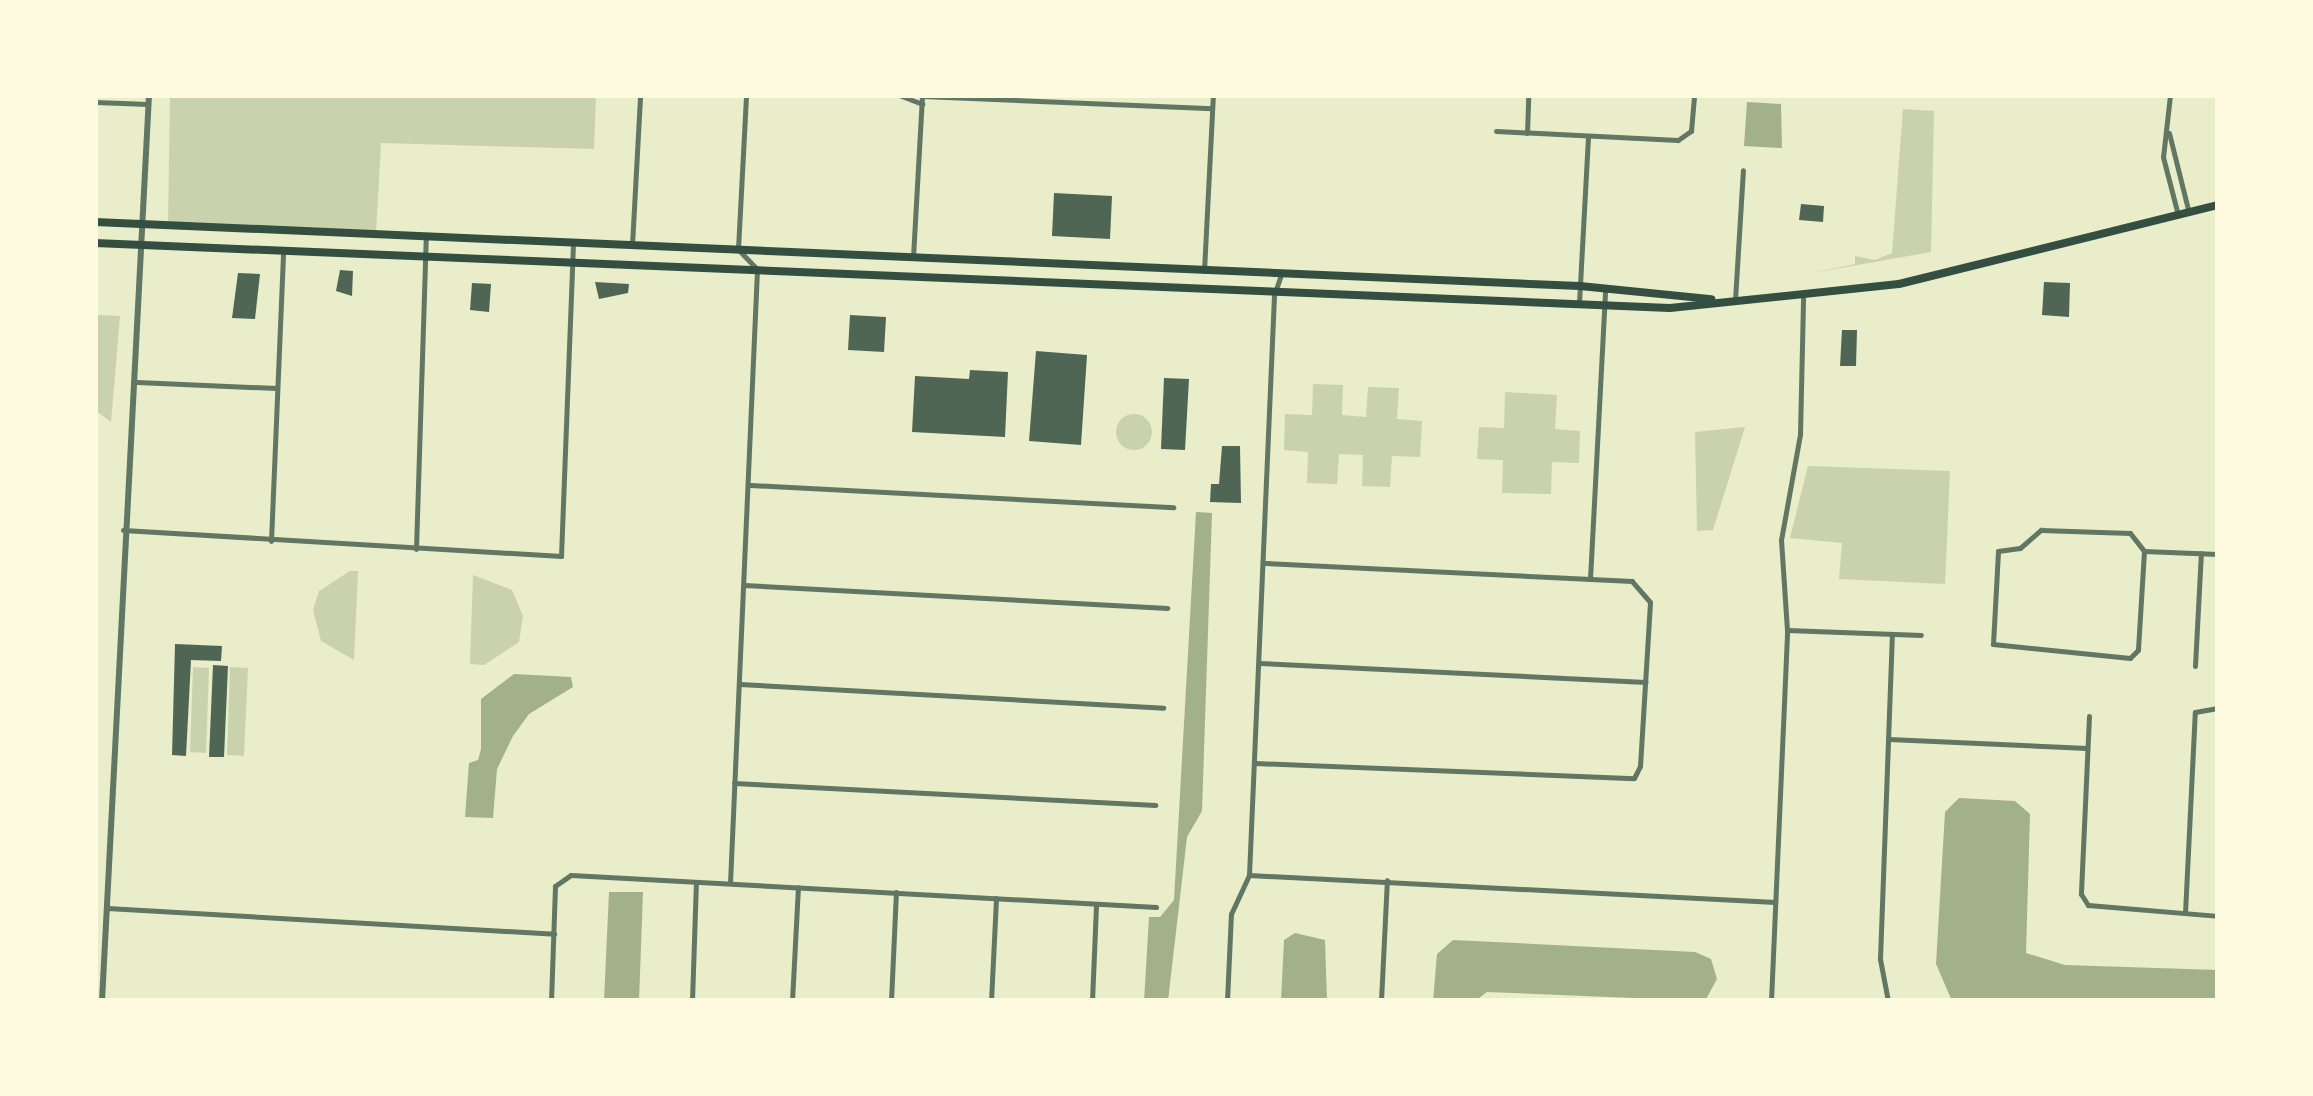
<!DOCTYPE html>
<html>
<head>
<meta charset="utf-8">
<style>
	body { margin:0 }
	#map { position:relative; width:2313px; height:1096px; overflow:hidden; background:#e9edc9; font-family:"PT Sans",sans-serif }
	div>[style] { position:absolute }
	.green>* { inset:0; background:#cad2ad }
	.round { border-radius:50% }
	.water>* { inset:0; background:#a3b18a }
	.building>* { inset:0; background:#4f6655 }
	.minor>* { height:5px; margin:-2.5px; padding:0 2.5px; transform-origin:2.5px; border-radius:2.5px; background:#617663 }
	.tertiary>* { height:6px; margin:-3px; padding:0 3px; transform-origin:3px; border-radius:3px; background:#617663 }
	.primary>* { height:8px; margin:-4px; padding:0 4px; transform-origin:4px; border-radius:4px; background:#344e41 }
	span { translate:-50% -50%; white-space:nowrap; text-align:center; line-height:1.15; -webkit-text-stroke:10px #fefae0; paint-order:stroke }
	.frame { position:absolute; inset:0; border:98px solid #fefae0; pointer-events:none }
</style>
</head>
<body>
<div id="map">
	<div class="green">
		<div style="clip-path:polygon(170px 95px,596px 95px,594px 149px,381px 143px,376px 233px,168px 225px)"></div>
		<div style="clip-path:polygon(1903px 109px,1934px 111px,1931px 252px,1812px 273px,1855px 264px,1855px 256px,1875px 260px,1892px 253px)"></div>
		<div style="clip-path:polygon(95px 315px,120px 316px,111px 422px,95px 410px)"></div>
		<div style="clip-path:polygon(1313px 384px,1343px 385px,1342px 415px,1366px 417px,1368px 387px,1399px 388px,1397px 419px,1422px 421px,1420px 457px,1392px 456px,1390px 487px,1362px 486px,1363px 455px,1339px 454px,1337px 484px,1307px 483px,1308px 452px,1284px 450px,1285px 414px,1312px 415px)"></div>
		<div style="clip-path:polygon(1505px 392px,1557px 395px,1555px 429px,1580px 431px,1579px 463px,1552px 462px,1551px 494px,1502px 493px,1503px 460px,1477px 459px,1479px 427px,1504px 428px)"></div>
		<div class="round" style="left:1116px;top:414px;width:36px;height:36px"></div>
		<div style="clip-path:polygon(1745px 427px,1713px 530px,1697px 531px,1695px 432px)"></div>
		<div style="clip-path:polygon(1808px 466px,1950px 471px,1945px 584px,1839px 579px,1842px 543px,1790px 538px)"></div>
		<div style="clip-path:polygon(350px 571px,358px 571px,354px 660px,321px 641px,313px 610px,319px 591px)"></div>
		<div style="clip-path:polygon(473px 575px,512px 590px,523px 616px,519px 642px,484px 665px,470px 664px)"></div>
		<div style="clip-path:polygon(193px 667px,209px 668px,206px 753px,190px 752px)"></div>
		<div style="clip-path:polygon(230px 667px,248px 668px,244px 756px,227px 755px)"></div>
	</div>
	<div class="water">
		<div style="clip-path:polygon(1747px 102px,1781px 104px,1782px 148px,1744px 146px)"></div>
		<div style="clip-path:polygon(1196px 512px,1212px 513px,1202px 811px,1187px 837px,1168px 1001px,1144px 1001px,1149px 917px,1160px 917px,1174px 900px)"></div>
		<div style="clip-path:polygon(514px 674px,571px 677px,573px 687px,529px 714px,513px 736px,497px 769px,493px 818px,465px 817px,469px 763px,478px 760px,481px 749px,481px 699px)"></div>
		<div style="clip-path:polygon(1959px 798px,2015px 801px,2030px 814px,2026px 953px,2065px 965px,2218px 970px,2218px 1001px,1952px 1001px,1936px 964px,1945px 812px)"></div>
		<div style="clip-path:polygon(609px 892px,643px 892px,639px 1001px,604px 1001px)"></div>
		<div style="clip-path:polygon(1295px 933px,1325px 940px,1327px 1001px,1281px 1001px,1284px 940px)"></div>
		<div style="clip-path:polygon(1453px 940px,1695px 952px,1711px 959px,1717px 979px,1705px 1001px,1487px 992px,1475px 1001px,1433px 1001px,1437px 954px)"></div>
	</div>
	<div class="building">
		<div style="clip-path:polygon(1054px 193px,1112px 196px,1110px 239px,1052px 236px)"></div>
		<div style="clip-path:polygon(1801px 204px,1824px 206px,1823px 222px,1799px 220px)"></div>
		<div style="clip-path:polygon(340px 270px,353px 271px,352px 296px,336px 291px)"></div>
		<div style="clip-path:polygon(238px 273px,260px 274px,255px 319px,232px 318px)"></div>
		<div style="clip-path:polygon(595px 282px,629px 284px,628px 293px,599px 299px)"></div>
		<div style="clip-path:polygon(2044px 282px,2070px 283px,2069px 317px,2042px 315px)"></div>
		<div style="clip-path:polygon(472px 283px,491px 284px,489px 312px,470px 310px)"></div>
		<div style="clip-path:polygon(850px 315px,886px 317px,884px 352px,848px 350px)"></div>
		<div style="clip-path:polygon(1842px 330px,1857px 330px,1856px 366px,1840px 366px)"></div>
		<div style="clip-path:polygon(1036px 351px,1087px 355px,1081px 445px,1029px 441px)"></div>
		<div style="clip-path:polygon(970px 370px,1008px 372px,1005px 437px,912px 432px,915px 376px,969px 379px)"></div>
		<div style="clip-path:polygon(1164px 378px,1189px 379px,1185px 450px,1161px 449px)"></div>
		<div style="clip-path:polygon(1222px 446px,1240px 446px,1241px 503px,1210px 502px,1211px 484px,1219px 484px)"></div>
		<div style="clip-path:polygon(175px 644px,222px 646px,221px 661px,191px 660px,186px 756px,172px 755px)"></div>
		<div style="clip-path:polygon(213px 665px,228px 666px,224px 757px,209px 757px)"></div>
	</div>
	<div class="minor">
		<div style="left:899px;top:95px;width:25px;rotate:21deg"></div>
		<div style="left:2170px;top:95px;width:62px;rotate:96.4deg"></div>
		<div style="left:2163px;top:157px;width:60px;rotate:75.5deg"></div>
		<div style="left:922px;top:96px;width:290px;rotate:2.4deg"></div>
		<div style="left:95px;top:102px;width:53px;rotate:2.2deg"></div>
		<div style="left:1496px;top:131px;width:182px;rotate:2.8deg"></div>
		<div style="left:1678px;top:140px;width:16px;rotate:-35deg"></div>
		<div style="left:1691px;top:131px;width:36px;rotate:-85deg"></div>
		<div style="left:1527px;top:133px;width:38px;rotate:-88deg"></div>
		<div style="left:2169px;top:133px;width:82px;rotate:76deg"></div>
		<div style="left:632px;top:245px;width:150px;rotate:-86.9deg"></div>
		<div style="left:913px;top:257px;width:162px;rotate:-86.8deg"></div>
		<div style="left:1204px;top:271px;width:176px;rotate:-87.1deg"></div>
		<div style="left:1735px;top:300px;width:130px;rotate:-86.5deg"></div>
		<div style="left:1579px;top:303px;width:167px;rotate:-86.9deg"></div>
		<div style="left:137px;top:382px;width:140px;rotate:2.5deg"></div>
		<div style="left:750px;top:485px;width:424px;rotate:3deg"></div>
		<div style="left:123px;top:530px;width:439px;rotate:3.4deg"></div>
		<div style="left:561px;top:556px;width:314px;rotate:-87.8deg"></div>
		<div style="left:2041px;top:530px;width:89px;rotate:1.9deg"></div>
		<div style="left:2130px;top:533px;width:23px;rotate:52deg"></div>
		<div style="left:2144px;top:551px;width:99px;rotate:93.5deg"></div>
		<div style="left:2138px;top:650px;width:11px;rotate:135deg"></div>
		<div style="left:2130px;top:658px;width:138px;rotate:-174.2deg"></div>
		<div style="left:1993px;top:644px;width:93px;rotate:-86.9deg"></div>
		<div style="left:1998px;top:551px;width:22px;rotate:-8deg"></div>
		<div style="left:2020px;top:548px;width:28px;rotate:-41deg"></div>
		<div style="left:271px;top:541px;width:290px;rotate:-87.6deg"></div>
		<div style="left:416px;top:549px;width:313px;rotate:-88.2deg"></div>
		<div style="left:2144px;top:551px;width:74px;rotate:2.3deg"></div>
		<div style="left:1590px;top:579px;width:291px;rotate:-87deg"></div>
		<div style="left:744px;top:585px;width:424px;rotate:3.1deg"></div>
		<div style="left:1787px;top:630px;width:134px;rotate:2.1deg"></div>
		<div style="left:1259px;top:663px;width:387px;rotate:2.8deg"></div>
		<div style="left:2195px;top:666px;width:113px;rotate:-87deg"></div>
		<div style="left:739px;top:684px;width:425px;rotate:3.2deg"></div>
		<div style="left:2089px;top:716px;width:178px;rotate:92.6deg"></div>
		<div style="left:2081px;top:894px;width:13px;rotate:58deg"></div>
		<div style="left:2088px;top:905px;width:130px;rotate:4.8deg"></div>
		<div style="left:1889px;top:739px;width:198px;rotate:2.6deg"></div>
		<div style="left:1255px;top:763px;width:379px;rotate:2.3deg"></div>
		<div style="left:1634px;top:778px;width:13px;rotate:-63deg"></div>
		<div style="left:1640px;top:766px;width:164px;rotate:-86.5deg"></div>
		<div style="left:1650px;top:602px;width:28px;rotate:-131deg"></div>
		<div style="left:1632px;top:581px;width:367px;rotate:-177.2deg"></div>
		<div style="left:734px;top:783px;width:422px;rotate:3deg"></div>
		<div style="left:1249px;top:875px;width:527px;rotate:2.94deg"></div>
		<div style="left:730px;top:883px;width:615px;rotate:-87.48deg"></div>
		<div style="left:757px;top:269px;width:28px;rotate:-134deg"></div>
		<div style="left:738px;top:249px;width:154px;rotate:-87deg"></div>
		<div style="left:107px;top:908px;width:448px;rotate:3.3deg"></div>
		<div style="left:2185px;top:913px;width:201px;rotate:-87.2deg"></div>
		<div style="left:2195px;top:712px;width:23px;rotate:-10deg"></div>
		<div style="left:551px;top:1001px;width:115px;rotate:-88deg"></div>
		<div style="left:555px;top:886px;width:19px;rotate:-35deg"></div>
		<div style="left:571px;top:875px;width:586px;rotate:3.13deg"></div>
		<div style="left:692px;top:1001px;width:119px;rotate:-88.1deg"></div>
		<div style="left:792px;top:1001px;width:114px;rotate:-87deg"></div>
		<div style="left:891px;top:1001px;width:109px;rotate:-87.4deg"></div>
		<div style="left:991px;top:1001px;width:103px;rotate:-87.2deg"></div>
		<div style="left:1092px;top:1001px;width:97px;rotate:-87.6deg"></div>
		<div style="left:1227px;top:1001px;width:87px;rotate:-87.4deg"></div>
		<div style="left:1231px;top:914px;width:43px;rotate:-65.2deg"></div>
		<div style="left:1249px;top:875px;width:581px;rotate:-87.53deg"></div>
		<div style="left:1274px;top:295px;width:21px;rotate:-71deg"></div>
		<div style="left:1381px;top:1001px;width:121px;rotate:-87.2deg"></div>
		<div style="left:1771px;top:1001px;width:371px;rotate:-87.5deg"></div>
		<div style="left:1787px;top:630px;width:90px;rotate:-93.8deg"></div>
		<div style="left:1781px;top:540px;width:108px;rotate:-79.8deg"></div>
		<div style="left:1800px;top:434px;width:137px;rotate:-88.7deg"></div>
		<div style="left:1888px;top:1001px;width:43px;rotate:-100.8deg"></div>
		<div style="left:1880px;top:959px;width:324px;rotate:-87.9deg"></div>
	</div>
	<div class="tertiary">
		<div style="left:102px;top:1001px;width:907px;rotate:-87.03deg"></div>
	</div>
	<div class="primary">
		<div style="left:95px;top:222px;width:1486px;rotate:2.47deg"></div>
		<div style="left:1580px;top:286px;width:132px;rotate:5.7deg"></div>
		<div style="left:95px;top:243px;width:1576px;rotate:2.36deg"></div>
		<div style="left:1670px;top:308px;width:230px;rotate:-6deg"></div>
		<div style="left:1899px;top:284px;width:329px;rotate:-13.9deg"></div>
	</div>
	<div class="frame"></div>
</div>
</body>
</html>
